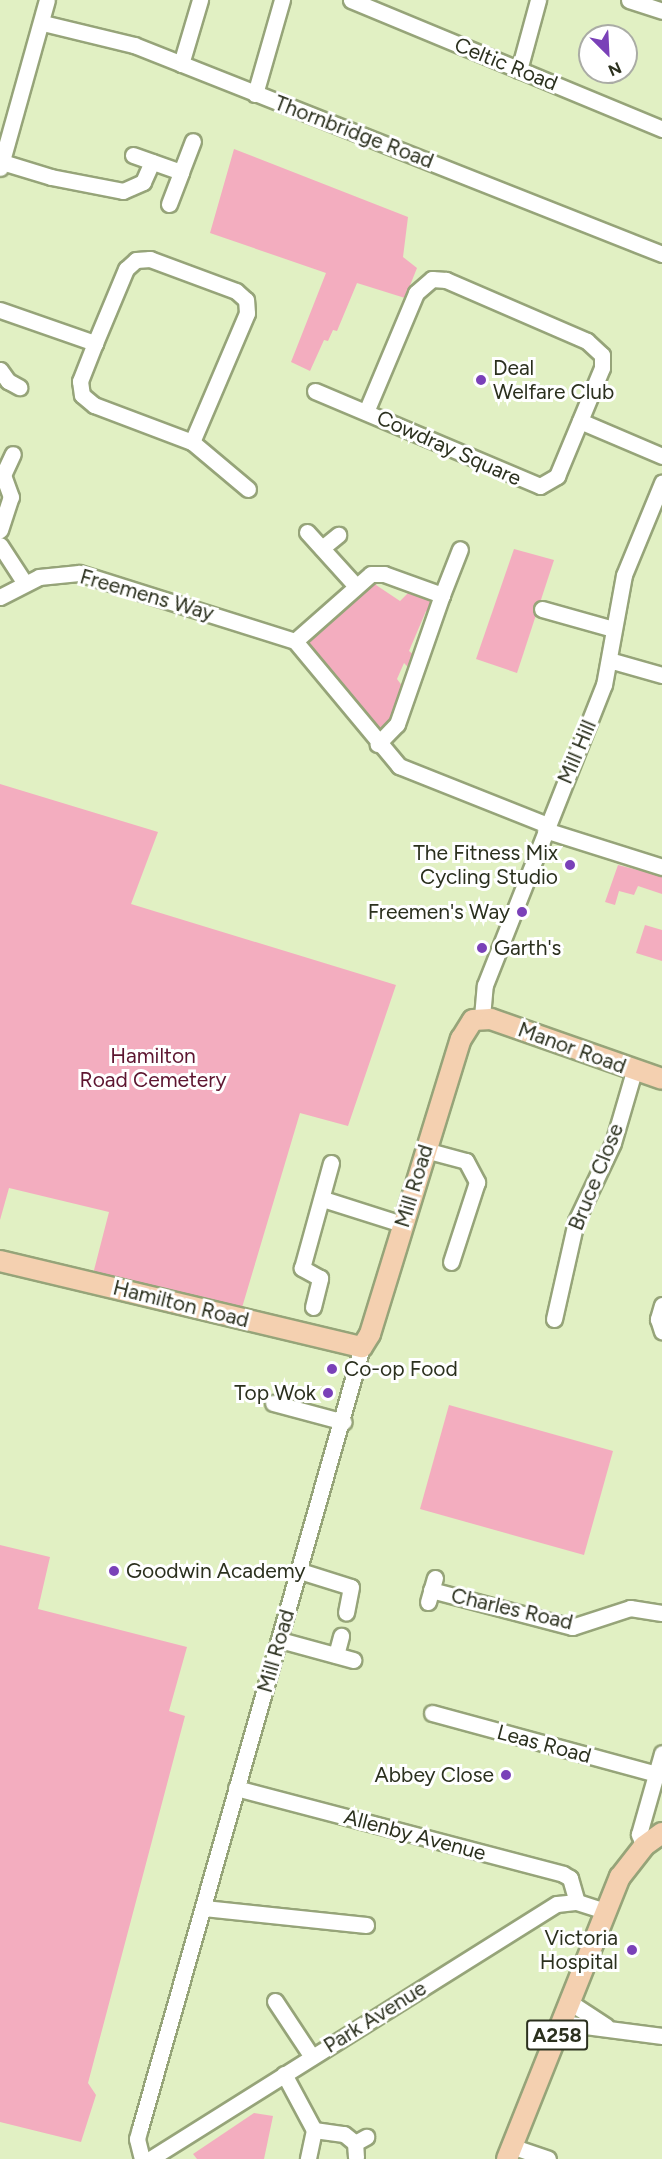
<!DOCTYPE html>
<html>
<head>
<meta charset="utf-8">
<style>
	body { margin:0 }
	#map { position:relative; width:662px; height:2159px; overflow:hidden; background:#e1f0c3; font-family:Figtree,sans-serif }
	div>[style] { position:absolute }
	.green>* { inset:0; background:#f3adbf }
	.roads { filter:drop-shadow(2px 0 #96a479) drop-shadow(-2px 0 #96a479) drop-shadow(0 2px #96a479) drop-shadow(0 -2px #96a479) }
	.minor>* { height:15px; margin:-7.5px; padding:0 7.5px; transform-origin:7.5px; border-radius:7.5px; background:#fff }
	.major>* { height:20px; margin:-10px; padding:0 10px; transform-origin:10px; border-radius:10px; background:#f4d0b0 }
	.dots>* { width:16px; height:16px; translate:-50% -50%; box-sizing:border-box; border:3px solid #fff; border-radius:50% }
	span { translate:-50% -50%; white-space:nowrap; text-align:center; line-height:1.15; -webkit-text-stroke:6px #fff; paint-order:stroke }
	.shield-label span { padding:2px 4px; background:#fff; border:2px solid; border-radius:4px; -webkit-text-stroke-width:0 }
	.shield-label { font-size:20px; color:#2b301e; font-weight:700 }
	.street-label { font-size:21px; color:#2b301e }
	.poi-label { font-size:21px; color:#2b301e }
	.left { translate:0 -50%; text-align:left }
	.right { translate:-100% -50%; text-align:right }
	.park-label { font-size:21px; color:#5d1530 }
	.north { position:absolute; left:578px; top:24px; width:60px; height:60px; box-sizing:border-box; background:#fff; border:2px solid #aaaca5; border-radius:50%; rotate:156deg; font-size:16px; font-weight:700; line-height:24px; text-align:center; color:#2b301e }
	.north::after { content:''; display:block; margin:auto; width:21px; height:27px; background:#7a41b8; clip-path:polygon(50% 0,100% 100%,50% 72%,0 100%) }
</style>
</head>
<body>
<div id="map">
	<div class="green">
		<div style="clip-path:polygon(234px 149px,408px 217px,403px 257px,417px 268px,405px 298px,357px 283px,337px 331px,333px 330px,328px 341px,324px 340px,310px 371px,291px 362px,326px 273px,210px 233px)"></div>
		<div style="clip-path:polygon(514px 549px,554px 560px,517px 673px,476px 659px)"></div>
		<div style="clip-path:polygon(383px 577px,376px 585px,400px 601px,410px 591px,432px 599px,434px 604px,432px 615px,426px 611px,409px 651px,414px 655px,409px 668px,404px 663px,397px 679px,406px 691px,385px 733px,375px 731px,304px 639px,367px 579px)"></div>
		<div style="clip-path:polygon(0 784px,158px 832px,131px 904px,396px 985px,348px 1126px,300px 1113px,241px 1311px,92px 1278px,109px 1212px,9px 1188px,0 1220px)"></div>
		<div style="clip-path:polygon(618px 865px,662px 876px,662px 894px,638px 886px,634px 895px,619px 891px,615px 905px,605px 902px)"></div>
		<div style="clip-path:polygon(645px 925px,662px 930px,662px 961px,636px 953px)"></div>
		<div style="clip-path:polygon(449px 1405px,613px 1451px,584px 1555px,420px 1509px)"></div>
		<div style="clip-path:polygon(0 1545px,50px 1557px,38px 1609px,187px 1647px,169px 1711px,185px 1716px,88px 2083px,96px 2095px,81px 2142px,0 2122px)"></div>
		<div style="clip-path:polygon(254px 2113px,273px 2116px,264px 2159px,197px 2159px,193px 2154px)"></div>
	</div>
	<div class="roads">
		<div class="minor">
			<div style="left:351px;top:0;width:337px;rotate:22.5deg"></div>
			<div style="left:629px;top:0;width:35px;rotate:18deg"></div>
			<div style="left:43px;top:23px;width:94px;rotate:13.6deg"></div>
			<div style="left:134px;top:45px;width:568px;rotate:21.6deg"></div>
			<div style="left:181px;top:64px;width:67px;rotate:-73.5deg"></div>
			<div style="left:519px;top:70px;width:73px;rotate:-74.8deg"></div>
			<div style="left:255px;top:94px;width:98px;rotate:-74deg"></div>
			<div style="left:133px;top:155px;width:51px;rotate:19.5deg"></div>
			<div style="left:181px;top:172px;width:33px;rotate:-69deg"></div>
			<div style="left:2px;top:162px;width:51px;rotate:17deg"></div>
			<div style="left:51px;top:177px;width:73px;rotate:11deg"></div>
			<div style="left:123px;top:191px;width:22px;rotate:-24deg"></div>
			<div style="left:143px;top:182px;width:22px;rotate:-66deg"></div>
			<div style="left:0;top:168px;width:174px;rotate:-74.4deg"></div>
			<div style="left:169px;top:204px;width:34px;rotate:-69deg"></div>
			<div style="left:0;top:310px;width:101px;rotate:19.2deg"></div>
			<div style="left:0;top:370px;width:14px;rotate:54deg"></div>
			<div style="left:8px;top:381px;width:13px;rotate:29deg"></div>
			<div style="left:315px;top:391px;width:244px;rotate:22.9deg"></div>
			<div style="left:540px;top:486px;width:20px;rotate:-30deg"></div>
			<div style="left:557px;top:476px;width:117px;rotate:-67.4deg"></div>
			<div style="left:602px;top:368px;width:13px;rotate:-90deg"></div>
			<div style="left:602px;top:355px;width:21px;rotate:-137deg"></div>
			<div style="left:587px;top:341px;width:154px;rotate:-156.6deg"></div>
			<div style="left:446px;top:280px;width:14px;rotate:-176deg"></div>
			<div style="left:432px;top:279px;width:21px;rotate:139deg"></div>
			<div style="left:416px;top:293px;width:129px;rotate:112.8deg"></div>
			<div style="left:580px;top:421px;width:89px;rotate:23.1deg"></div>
			<div style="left:192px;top:442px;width:140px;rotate:-66.9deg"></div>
			<div style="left:247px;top:313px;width:13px;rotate:-94deg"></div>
			<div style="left:246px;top:300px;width:13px;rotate:-138deg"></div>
			<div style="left:236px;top:291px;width:92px;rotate:-159.6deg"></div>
			<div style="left:150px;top:259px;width:14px;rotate:176deg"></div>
			<div style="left:136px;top:260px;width:13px;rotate:138deg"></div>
			<div style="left:126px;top:269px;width:80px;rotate:112.7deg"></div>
			<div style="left:95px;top:343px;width:41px;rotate:111.5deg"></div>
			<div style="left:80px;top:381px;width:14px;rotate:82deg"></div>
			<div style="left:82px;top:395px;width:16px;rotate:40deg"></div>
			<div style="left:94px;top:405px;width:105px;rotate:20.7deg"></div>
			<div style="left:192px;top:442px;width:73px;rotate:40deg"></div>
			<div style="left:0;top:530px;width:35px;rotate:-72deg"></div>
			<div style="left:11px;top:497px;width:23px;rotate:-110deg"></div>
			<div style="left:3px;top:475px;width:23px;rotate:-65deg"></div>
			<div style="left:307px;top:532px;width:72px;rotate:47.8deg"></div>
			<div style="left:0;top:545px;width:44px;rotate:57deg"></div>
			<div style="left:322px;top:548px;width:21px;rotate:-39deg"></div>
			<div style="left:442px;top:595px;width:49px;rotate:-68.6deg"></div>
			<div style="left:0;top:597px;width:44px;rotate:-27.1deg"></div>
			<div style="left:39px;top:577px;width:40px;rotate:-5.7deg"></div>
			<div style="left:79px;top:573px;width:226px;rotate:17.5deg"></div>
			<div style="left:295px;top:641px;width:163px;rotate:50.2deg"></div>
			<div style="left:399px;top:766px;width:159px;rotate:21.7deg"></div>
			<div style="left:542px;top:609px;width:74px;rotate:15.7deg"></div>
			<div style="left:295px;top:641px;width:101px;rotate:-41.4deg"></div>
			<div style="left:371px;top:574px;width:13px"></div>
			<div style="left:384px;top:574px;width:62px;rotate:19.9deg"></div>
			<div style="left:442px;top:595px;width:137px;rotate:109.2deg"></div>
			<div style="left:397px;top:724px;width:28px;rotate:134deg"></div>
			<div style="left:609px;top:660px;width:55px;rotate:15.8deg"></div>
			<div style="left:545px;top:830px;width:123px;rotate:17.5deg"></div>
			<div style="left:482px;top:1017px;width:32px;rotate:-85deg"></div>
			<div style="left:485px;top:985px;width:323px;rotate:-68.4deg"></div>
			<div style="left:604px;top:685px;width:112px;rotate:-79.7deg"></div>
			<div style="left:624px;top:575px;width:100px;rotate:-67.6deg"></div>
			<div style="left:425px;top:1150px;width:42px;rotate:15deg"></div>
			<div style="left:466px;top:1161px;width:24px;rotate:62deg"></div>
			<div style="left:477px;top:1182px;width:84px;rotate:108deg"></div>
			<div style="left:323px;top:1199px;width:83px;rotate:17.6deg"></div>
			<div style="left:662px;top:1305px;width:15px;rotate:106deg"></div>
			<div style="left:658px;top:1319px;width:13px;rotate:72deg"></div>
			<div style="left:313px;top:1307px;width:30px;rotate:-76deg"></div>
			<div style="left:320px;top:1278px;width:21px;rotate:-151deg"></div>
			<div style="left:302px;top:1268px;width:109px;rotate:-74.6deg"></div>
			<div style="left:554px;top:1319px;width:100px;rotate:-77.3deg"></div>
			<div style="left:576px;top:1221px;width:86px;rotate:-64.6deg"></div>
			<div style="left:613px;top:1143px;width:75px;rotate:-73.7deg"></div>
			<div style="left:273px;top:1403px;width:73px;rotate:15deg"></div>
			<div style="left:300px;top:1571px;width:53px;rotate:17.4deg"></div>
			<div style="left:351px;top:1587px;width:26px;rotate:101deg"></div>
			<div style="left:431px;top:1590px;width:146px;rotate:14.7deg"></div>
			<div style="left:572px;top:1627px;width:61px;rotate:-18.1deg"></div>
			<div style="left:630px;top:1608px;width:32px;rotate:9deg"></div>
			<div style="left:428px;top:1602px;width:25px;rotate:-74deg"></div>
			<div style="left:280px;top:1640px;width:76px;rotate:15.3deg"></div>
			<div style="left:336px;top:1655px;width:20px;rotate:-75deg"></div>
			<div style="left:432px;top:1713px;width:232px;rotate:15.2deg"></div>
			<div style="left:236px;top:1788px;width:338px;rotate:14.7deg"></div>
			<div style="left:563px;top:1874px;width:8px;rotate:30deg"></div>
			<div style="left:570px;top:1878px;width:25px;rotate:74deg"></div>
			<div style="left:644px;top:1846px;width:13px;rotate:-113deg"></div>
			<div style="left:639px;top:1834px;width:84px;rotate:-74.1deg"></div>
			<div style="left:204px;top:1908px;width:163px;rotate:6deg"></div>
			<div style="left:275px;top:2001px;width:67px;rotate:56.5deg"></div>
			<div style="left:571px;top:2003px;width:42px;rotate:33.3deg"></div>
			<div style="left:562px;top:2023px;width:101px;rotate:7.4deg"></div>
			<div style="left:284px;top:2074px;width:64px;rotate:61.8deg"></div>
			<div style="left:314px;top:2130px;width:30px;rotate:102deg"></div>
			<div style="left:314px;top:2130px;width:30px;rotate:8deg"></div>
			<div style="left:344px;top:2134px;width:14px;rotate:39deg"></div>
			<div style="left:511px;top:2146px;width:39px;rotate:19deg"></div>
			<div style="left:356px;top:2157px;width:14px;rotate:-94deg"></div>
			<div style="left:355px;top:2143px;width:13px;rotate:-29deg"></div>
			<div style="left:142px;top:2159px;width:21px;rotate:-104deg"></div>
			<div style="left:137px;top:2139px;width:11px;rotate:-75deg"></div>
			<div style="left:140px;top:2128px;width:812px;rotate:-74.13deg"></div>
			<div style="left:150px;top:2159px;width:480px;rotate:-32.1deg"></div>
			<div style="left:557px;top:1904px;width:20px;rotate:-6deg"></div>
			<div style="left:577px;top:1902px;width:29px;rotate:18deg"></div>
		</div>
		<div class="major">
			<div style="left:0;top:1261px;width:372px;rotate:13.4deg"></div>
			<div style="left:362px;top:1347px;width:15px;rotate:-58deg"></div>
			<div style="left:370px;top:1334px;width:309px;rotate:-72.9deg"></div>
			<div style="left:461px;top:1039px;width:22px;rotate:-58deg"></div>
			<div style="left:473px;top:1020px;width:18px;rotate:-3deg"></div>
			<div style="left:491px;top:1019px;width:181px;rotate:19.3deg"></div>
			<div style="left:507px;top:2159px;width:304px;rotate:-68.2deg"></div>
			<div style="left:620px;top:1877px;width:39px;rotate:-52deg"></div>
			<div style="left:644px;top:1846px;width:22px;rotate:-36deg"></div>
		</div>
	</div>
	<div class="dots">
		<div style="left:481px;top:380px;background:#7a41b8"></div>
		<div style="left:570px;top:865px;background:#7a41b8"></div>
		<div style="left:522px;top:912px;background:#7a41b8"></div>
		<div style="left:482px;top:948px;background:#7a41b8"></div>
		<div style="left:332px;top:1369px;background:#7a41b8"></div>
		<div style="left:328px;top:1393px;background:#7a41b8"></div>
		<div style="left:114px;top:1571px;background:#7a41b8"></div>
		<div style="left:506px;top:1775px;background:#7a41b8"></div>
		<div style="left:632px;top:1950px;background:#7a41b8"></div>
	</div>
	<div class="shield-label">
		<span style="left:557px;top:2035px">A258</span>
	</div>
	<div class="street-label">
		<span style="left:506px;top:64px;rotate:22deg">Celtic Road</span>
		<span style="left:354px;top:132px;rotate:21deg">Thornbridge Road</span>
		<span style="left:449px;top:448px;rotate:24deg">Cowdray Square</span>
		<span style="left:147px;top:595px;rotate:16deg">Freemens Way</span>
		<span style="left:577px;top:752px;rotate:-67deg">Mill Hill</span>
		<span style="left:572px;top:1048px;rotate:20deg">Manor Road</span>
		<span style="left:596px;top:1177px;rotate:-68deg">Bruce Close</span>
		<span style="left:414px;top:1186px;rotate:-73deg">Mill Road</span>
		<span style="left:181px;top:1304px;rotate:14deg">Hamilton Road</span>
		<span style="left:512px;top:1609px;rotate:13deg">Charles Road</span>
		<span style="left:276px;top:1651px;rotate:-74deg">Mill Road</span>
		<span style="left:544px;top:1744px;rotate:15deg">Leas Road</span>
		<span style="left:415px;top:1835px;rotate:15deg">Allenby Avenue</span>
		<span style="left:375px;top:2017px;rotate:-32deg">Park Avenue</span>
	</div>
	<div class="poi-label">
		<span class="left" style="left:493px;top:380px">Deal<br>Welfare Club</span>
		<span class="right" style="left:558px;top:865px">The Fitness Mix<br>Cycling Studio</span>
		<span class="right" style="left:510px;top:912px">Freemen's Way</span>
		<span class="left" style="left:494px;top:948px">Garth's</span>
		<span class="left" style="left:344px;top:1369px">Co-op Food</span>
		<span class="right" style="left:316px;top:1393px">Top Wok</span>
		<span class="left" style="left:126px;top:1571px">Goodwin Academy</span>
		<span class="right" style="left:494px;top:1775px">Abbey Close</span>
		<span class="right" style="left:618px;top:1950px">Victoria<br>Hospital</span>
	</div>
	<div class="park-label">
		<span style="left:153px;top:1068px">Hamilton<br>Road Cemetery</span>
	</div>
	<div class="north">N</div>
</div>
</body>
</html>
